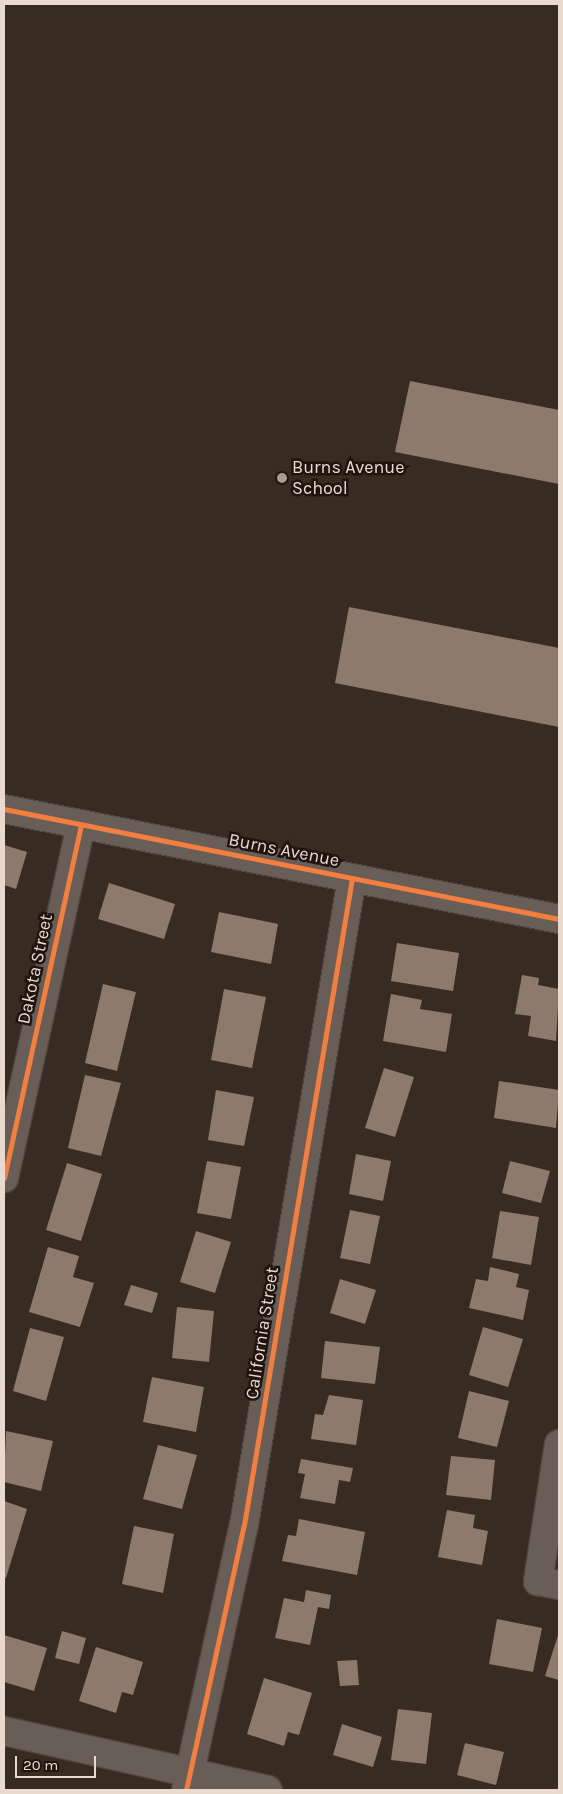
<!DOCTYPE html>
<html>
<head>
<meta charset="utf-8">
<style>
	body { margin:0 }
	#map { position:relative; width:563px; height:1794px; overflow:hidden; background:#382b22; font-family:Karla,sans-serif }
	div>[style] { position:absolute }
	.building>* { inset:0; background:#8e7a6d }
	.roads { filter:drop-shadow(1px 0 #52473f) drop-shadow(-1px 0 #52473f) drop-shadow(0 1px #52473f) drop-shadow(0 -1px #52473f) }
	.minor>* { height:28px; margin:-14px; padding:0 14px; transform-origin:14px; border-radius:14px; background:#685d57 }
	.cycleway>* { height:5px; margin:-2.5px; padding:0 2.5px; transform-origin:2.5px; border-radius:2.5px; background:#f27e40 }
	.dots>* { width:14px; height:14px; translate:-50% -50%; box-sizing:border-box; border:2px solid #1f140e; border-radius:50% }
	span { translate:-50% -50%; white-space:nowrap; text-align:center; line-height:1.15; -webkit-text-stroke:5px #1f140e; paint-order:stroke }
	.poi-label { font-size:18px; color:#e9d9cf }
	.left { translate:0 -50%; text-align:left }
	.street-label { font-size:18px; color:#e9d9cf }
	.frame { position:absolute; inset:0; border:5px solid #e9d9cf; pointer-events:none }
	.scale { position:absolute; left:15px; top:1756px; width:81px; height:22px; box-sizing:border-box; border:2px solid #e9d9cf; border-top:0; padding-left:6px; font-size:15px; line-height:18px; white-space:nowrap; color:#e9d9cf; -webkit-text-stroke:4px #1f140e; paint-order:stroke }
</style>
</head>
<body>
<div id="map">
	<div class="building">
		<div style="clip-path:polygon(410px 381px,559px 410px,559px 484px,395px 452px)"></div>
		<div style="clip-path:polygon(349px 607px,559px 648px,559px 727px,335px 683px)"></div>
		<div style="clip-path:polygon(4px 845px,27px 852px,16px 889px,4px 885px)"></div>
		<div style="clip-path:polygon(109px 883px,175px 904px,164px 939px,98px 919px)"></div>
		<div style="clip-path:polygon(219px 912px,278px 924px,271px 964px,211px 952px)"></div>
		<div style="clip-path:polygon(397px 943px,459px 953px,453px 991px,391px 981px)"></div>
		<div style="clip-path:polygon(522px 975px,539px 978px,538px 985px,559px 989px,556px 1041px,528px 1036px,531px 1016px,515px 1014px)"></div>
		<div style="clip-path:polygon(103px 984px,136px 992px,117px 1071px,85px 1063px)"></div>
		<div style="clip-path:polygon(224px 989px,266px 997px,252px 1068px,211px 1060px)"></div>
		<div style="clip-path:polygon(391px 994px,422px 1000px,420px 1009px,452px 1014px,446px 1052px,383px 1041px)"></div>
		<div style="clip-path:polygon(384px 1068px,414px 1077px,395px 1137px,365px 1128px)"></div>
		<div style="clip-path:polygon(85px 1075px,121px 1083px,101px 1156px,68px 1148px)"></div>
		<div style="clip-path:polygon(499px 1081px,559px 1090px,556px 1128px,494px 1118px)"></div>
		<div style="clip-path:polygon(216px 1090px,254px 1097px,244px 1146px,208px 1140px)"></div>
		<div style="clip-path:polygon(356px 1154px,391px 1161px,383px 1201px,349px 1194px)"></div>
		<div style="clip-path:polygon(207px 1161px,241px 1167px,231px 1219px,197px 1213px)"></div>
		<div style="clip-path:polygon(510px 1161px,550px 1171px,541px 1203px,502px 1193px)"></div>
		<div style="clip-path:polygon(67px 1163px,102px 1174px,81px 1241px,46px 1230px)"></div>
		<div style="clip-path:polygon(350px 1210px,380px 1216px,370px 1264px,340px 1258px)"></div>
		<div style="clip-path:polygon(500px 1211px,539px 1217px,531px 1265px,492px 1258px)"></div>
		<div style="clip-path:polygon(196px 1231px,231px 1242px,215px 1293px,180px 1282px)"></div>
		<div style="clip-path:polygon(48px 1247px,79px 1256px,73px 1277px,94px 1283px,80px 1327px,29px 1312px)"></div>
		<div style="clip-path:polygon(490px 1267px,519px 1274px,516px 1287px,529px 1290px,523px 1320px,469px 1308px,476px 1279px,488px 1281px)"></div>
		<div style="clip-path:polygon(340px 1279px,376px 1290px,365px 1324px,330px 1313px)"></div>
		<div style="clip-path:polygon(131px 1285px,158px 1293px,152px 1313px,124px 1305px)"></div>
		<div style="clip-path:polygon(177px 1307px,214px 1311px,209px 1362px,172px 1358px)"></div>
		<div style="clip-path:polygon(483px 1327px,523px 1339px,508px 1387px,469px 1375px)"></div>
		<div style="clip-path:polygon(30px 1328px,64px 1337px,46px 1401px,13px 1391px)"></div>
		<div style="clip-path:polygon(325px 1341px,380px 1347px,375px 1384px,321px 1378px)"></div>
		<div style="clip-path:polygon(152px 1377px,204px 1387px,196px 1432px,143px 1422px)"></div>
		<div style="clip-path:polygon(469px 1391px,509px 1401px,497px 1447px,458px 1438px)"></div>
		<div style="clip-path:polygon(329px 1395px,363px 1400px,356px 1445px,311px 1439px,315px 1414px,323px 1415px)"></div>
		<div style="clip-path:polygon(6px 1431px,53px 1441px,41px 1491px,4px 1482px)"></div>
		<div style="clip-path:polygon(158px 1445px,197px 1455px,182px 1509px,143px 1499px)"></div>
		<div style="clip-path:polygon(451px 1456px,495px 1460px,491px 1500px,446px 1495px)"></div>
		<div style="clip-path:polygon(301px 1459px,353px 1468px,350px 1482px,339px 1480px,335px 1504px,300px 1498px,305px 1474px,298px 1473px)"></div>
		<div style="clip-path:polygon(4px 1501px,27px 1509px,6px 1578px,4px 1578px)"></div>
		<div style="clip-path:polygon(447px 1510px,475px 1515px,473px 1528px,488px 1531px,482px 1565px,438px 1557px)"></div>
		<div style="clip-path:polygon(299px 1519px,365px 1532px,357px 1575px,282px 1561px,288px 1535px,296px 1536px)"></div>
		<div style="clip-path:polygon(134px 1526px,174px 1534px,163px 1593px,122px 1584px)"></div>
		<div style="clip-path:polygon(306px 1590px,331px 1595px,329px 1609px,318px 1607px,310px 1645px,275px 1638px,284px 1598px,304px 1602px)"></div>
		<div style="clip-path:polygon(497px 1619px,542px 1628px,533px 1672px,489px 1664px)"></div>
		<div style="clip-path:polygon(62px 1631px,86px 1638px,79px 1664px,55px 1658px)"></div>
		<div style="clip-path:polygon(559px 1632px,559px 1680px,545px 1676px)"></div>
		<div style="clip-path:polygon(4px 1635px,47px 1648px,34px 1691px,4px 1682px)"></div>
		<div style="clip-path:polygon(96px 1647px,143px 1662px,133px 1695px,122px 1692px,116px 1713px,79px 1701px)"></div>
		<div style="clip-path:polygon(357px 1660px,359px 1685px,340px 1686px,337px 1661px)"></div>
		<div style="clip-path:polygon(264px 1678px,312px 1693px,299px 1735px,288px 1732px,284px 1746px,247px 1734px)"></div>
		<div style="clip-path:polygon(398px 1709px,432px 1713px,426px 1764px,391px 1760px)"></div>
		<div style="clip-path:polygon(342px 1724px,382px 1737px,373px 1767px,333px 1755px)"></div>
		<div style="clip-path:polygon(465px 1743px,504px 1752px,496px 1785px,457px 1775px)"></div>
	</div>
	<div class="roads">
		<div class="minor">
			<div style="left:4px;top:809px;width:566px;rotate:11.21deg"></div>
			<div style="left:4px;top:1178px;width:362px;rotate:-77.7deg"></div>
			<div style="left:559px;top:1444px;width:139px;rotate:98.7deg"></div>
			<div style="left:538px;top:1581px;width:21px;rotate:11deg"></div>
			<div style="left:4px;top:1731px;width:270px;rotate:12.6deg"></div>
			<div style="left:186px;top:1790px;width:271px;rotate:-77.7deg"></div>
			<div style="left:244px;top:1525px;width:656px;rotate:-80.52deg"></div>
		</div>
	</div>
	<div class="cycleway">
		<div style="left:4px;top:809px;width:566px;rotate:11.21deg"></div>
		<div style="left:4px;top:1178px;width:362px;rotate:-77.7deg"></div>
		<div style="left:186px;top:1790px;width:271px;rotate:-77.7deg"></div>
		<div style="left:244px;top:1525px;width:656px;rotate:-80.52deg"></div>
	</div>
	<div class="dots">
		<div style="left:282px;top:478px;background:#ab9c92"></div>
	</div>
	<div class="poi-label">
		<span class="left" style="left:292px;top:478px">Burns Avenue<br>School</span>
	</div>
	<div class="street-label">
		<span style="left:284px;top:850px;rotate:11deg">Burns Avenue</span>
		<span style="left:35px;top:969px;rotate:-78deg">Dakota Street</span>
		<span style="left:262px;top:1333px;rotate:-81deg">California Street</span>
	</div>
	<div class="frame"></div>
	<div class="scale">20 m</div>
</div>
</body>
</html>
